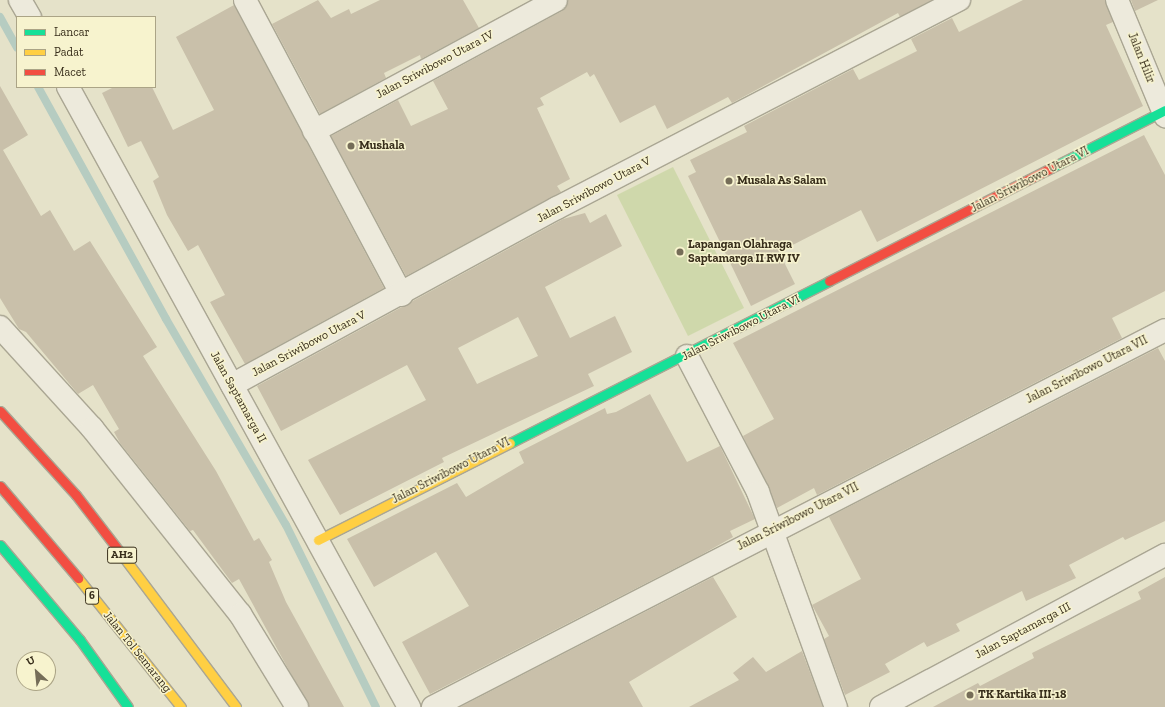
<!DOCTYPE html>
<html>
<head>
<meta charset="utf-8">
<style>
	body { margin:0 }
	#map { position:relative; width:1165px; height:707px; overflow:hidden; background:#e5e2c9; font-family:"Zilla Slab",serif }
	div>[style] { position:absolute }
	.green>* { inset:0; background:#cfd8ab }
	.stream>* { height:8px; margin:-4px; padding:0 4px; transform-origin:4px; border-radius:4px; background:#b6ccc1 }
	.building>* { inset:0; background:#c9c0aa }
	.roads { filter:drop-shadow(1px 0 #aaa693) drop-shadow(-1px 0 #aaa693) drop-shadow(0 1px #aaa693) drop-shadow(0 -1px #aaa693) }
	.street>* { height:22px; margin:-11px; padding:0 11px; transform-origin:11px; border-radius:11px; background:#edeadc }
	.fast>* { height:9px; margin:-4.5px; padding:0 4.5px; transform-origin:4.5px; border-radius:4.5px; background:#16e098 }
	.slow>* { height:9px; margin:-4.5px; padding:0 4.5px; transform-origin:4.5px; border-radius:4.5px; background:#ffcf43 }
	.jam>* { height:9px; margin:-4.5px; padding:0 4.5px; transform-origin:4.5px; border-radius:4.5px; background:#f24e42 }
	.dots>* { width:11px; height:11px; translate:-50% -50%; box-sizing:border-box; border:2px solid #f7f3ce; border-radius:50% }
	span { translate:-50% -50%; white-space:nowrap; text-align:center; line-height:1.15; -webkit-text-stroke:3px #f7f3ce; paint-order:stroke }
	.shield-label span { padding:1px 3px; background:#f7f3ce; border:1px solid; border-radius:3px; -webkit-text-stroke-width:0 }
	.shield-label { font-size:11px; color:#382e1b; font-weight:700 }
	.street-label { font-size:12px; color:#382e1b }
	.poi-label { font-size:12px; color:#382e1b; font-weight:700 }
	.left { translate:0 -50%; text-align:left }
	.legend { position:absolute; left:16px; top:16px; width:140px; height:72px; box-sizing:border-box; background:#f7f3ce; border:1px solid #aba486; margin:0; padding:5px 7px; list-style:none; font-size:12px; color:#382e1b }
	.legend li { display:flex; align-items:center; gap:8px; height:20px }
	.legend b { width:20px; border:1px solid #aba486 }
	.north { position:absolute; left:16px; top:651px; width:40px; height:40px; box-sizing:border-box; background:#f7f3ce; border:1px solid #aba486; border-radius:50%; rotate:333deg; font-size:11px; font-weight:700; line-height:16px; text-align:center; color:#382e1b }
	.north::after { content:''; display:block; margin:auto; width:14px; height:18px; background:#756d58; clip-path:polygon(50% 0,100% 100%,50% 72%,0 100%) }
</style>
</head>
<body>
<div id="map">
	<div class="green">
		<div style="clip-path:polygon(673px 167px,744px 308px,688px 336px,617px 195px)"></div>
	</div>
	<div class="stream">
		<div style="left:0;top:17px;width:35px;rotate:61deg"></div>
		<div style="left:38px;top:87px;width:265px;rotate:61.1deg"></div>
		<div style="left:166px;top:319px;width:238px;rotate:59.8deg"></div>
		<div style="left:286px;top:525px;width:203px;rotate:63.7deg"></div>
	</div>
	<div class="building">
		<div style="clip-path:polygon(318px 0,331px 18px,349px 9px,351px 14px,380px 0,463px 0,479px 28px,421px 59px,420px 55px,384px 73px,386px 78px,320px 114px,272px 24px)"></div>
		<div style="clip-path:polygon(568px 0,932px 0,900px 17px,898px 13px,732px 103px,728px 97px,667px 129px,655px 105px,620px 123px,594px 74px,590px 77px,587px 72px,540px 98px,544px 105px,537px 108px,570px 179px,557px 186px,561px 192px,406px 276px,331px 136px,398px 100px,411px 126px,448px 109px,433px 81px,562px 11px)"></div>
		<div style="clip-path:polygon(1023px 0,1105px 0,1113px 22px,1106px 25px,1143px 106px,877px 242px,861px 210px,779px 252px,795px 284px,751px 306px,688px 176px,696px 172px,690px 160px,747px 132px,744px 126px,853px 69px,859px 80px,917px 51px,911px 39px,952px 18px,959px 32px)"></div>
		<div style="clip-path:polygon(1131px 0,1158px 0,1135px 11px)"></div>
		<div style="clip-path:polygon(234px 5px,384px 288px,245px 364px,210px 302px,225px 295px,198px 245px,188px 251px,167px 215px,153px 181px,159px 177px,141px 141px,128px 147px,102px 93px,114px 87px,152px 87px,173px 130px,214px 110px,176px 37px)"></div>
		<div style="clip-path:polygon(0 86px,28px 135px,3px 150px,41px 216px,50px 210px,74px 251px,90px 241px,157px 347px,143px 356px,216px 471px,254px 541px,259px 538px,272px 560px,269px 562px,286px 602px,344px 707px,309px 707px,239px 579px,232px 583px,193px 530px,190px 531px,120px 443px,114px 432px,119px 429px,93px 385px,78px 394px,26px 332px,19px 329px,0 298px)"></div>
		<div style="clip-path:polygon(1144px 135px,1165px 175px,1165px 291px,1112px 318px,1122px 338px,817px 495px,814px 488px,777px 508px,743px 436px,774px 419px,733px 343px)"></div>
		<div style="clip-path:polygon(evenodd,585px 213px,590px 223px,606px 214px,622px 246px,545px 287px,570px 338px,615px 316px,632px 352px,588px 374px,594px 386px,442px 458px,444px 462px,340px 515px,308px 460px,426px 400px,407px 365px,281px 431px,257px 386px,563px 219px,585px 213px,518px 317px,538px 356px,477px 384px,458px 348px,518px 317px)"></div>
		<div style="clip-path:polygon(1158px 348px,1165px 361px,1165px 521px,1125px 540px,1123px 537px,1069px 565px,1076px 578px,1026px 601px,1022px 591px,956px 624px,960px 631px,927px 647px,924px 642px,885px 664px,890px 672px,845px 695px,824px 639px,829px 636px,812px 605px,861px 579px,829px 517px)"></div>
		<div style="clip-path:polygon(650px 394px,687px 462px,720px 446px,755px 519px,730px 531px,733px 537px,701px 555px,430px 694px,402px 642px,469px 606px,436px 552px,374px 587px,347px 539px,457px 483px,466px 497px,524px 463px,519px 452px,605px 408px,607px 414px,616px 412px)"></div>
		<div style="clip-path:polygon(713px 577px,737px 617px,629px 682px,643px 707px,460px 707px)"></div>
		<div style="clip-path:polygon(1165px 577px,1165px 707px,933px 707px,978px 683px,980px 686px,1034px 658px,1032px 653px,1141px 599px,1138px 592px)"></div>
		<div style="clip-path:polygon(802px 651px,823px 707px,689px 707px,739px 680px,733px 673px,753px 657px,766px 672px)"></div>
	</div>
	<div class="roads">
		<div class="street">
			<div style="left:20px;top:0;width:20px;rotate:60deg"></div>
			<div style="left:245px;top:0;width:334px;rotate:62deg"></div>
			<div style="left:1117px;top:0;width:126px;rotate:67.5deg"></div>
			<div style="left:68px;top:87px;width:708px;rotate:61.19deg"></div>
			<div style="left:314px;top:131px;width:275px;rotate:-28.4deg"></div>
			<div style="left:0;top:327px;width:137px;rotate:47.7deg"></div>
			<div style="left:92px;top:428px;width:238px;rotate:51.5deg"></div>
			<div style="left:240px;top:614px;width:109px;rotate:58.5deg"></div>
			<div style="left:687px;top:356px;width:153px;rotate:62.4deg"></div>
			<div style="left:758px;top:492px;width:229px;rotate:70.1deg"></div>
			<div style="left:232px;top:385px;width:370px;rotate:-28.6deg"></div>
			<div style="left:557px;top:208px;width:453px;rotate:-27.4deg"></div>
			<div style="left:433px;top:707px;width:823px;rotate:-27.25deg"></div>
			<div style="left:881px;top:707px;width:322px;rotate:-28.2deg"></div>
		</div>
		<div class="fast">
			<div style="left:1051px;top:168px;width:128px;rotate:-27deg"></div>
			<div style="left:510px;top:443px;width:358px;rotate:-26.9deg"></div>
			<div style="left:0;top:545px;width:124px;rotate:49.9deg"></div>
			<div style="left:80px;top:640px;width:82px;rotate:54.4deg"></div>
		</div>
		<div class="slow">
			<div style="left:318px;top:540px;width:215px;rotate:-26.8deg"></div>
			<div style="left:119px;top:551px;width:195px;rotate:53.1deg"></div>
			<div style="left:78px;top:578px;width:165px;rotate:51.4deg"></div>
		</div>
		<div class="jam">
			<div style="left:829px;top:281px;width:249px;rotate:-27deg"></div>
			<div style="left:0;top:411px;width:113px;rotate:47.9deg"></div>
			<div style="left:76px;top:495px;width:71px;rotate:52.5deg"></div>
			<div style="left:0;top:486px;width:121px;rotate:49.7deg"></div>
		</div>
	</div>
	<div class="dots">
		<div style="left:351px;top:146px;background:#756d58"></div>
		<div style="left:729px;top:181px;background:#756d58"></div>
		<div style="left:680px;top:252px;background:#756d58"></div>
		<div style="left:970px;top:695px;background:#756d58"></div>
	</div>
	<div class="shield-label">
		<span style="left:122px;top:555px">AH2</span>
		<span style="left:92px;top:596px">6</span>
	</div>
	<div class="street-label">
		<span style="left:1141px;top:58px;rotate:68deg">Jalan Hilir</span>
		<span style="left:435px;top:65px;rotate:-28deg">Jalan Sriwibowo Utara IV</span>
		<span style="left:1030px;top:180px;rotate:-27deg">Jalan Sriwibowo Utara VI</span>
		<span style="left:594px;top:190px;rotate:-28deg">Jalan Sriwibowo Utara V</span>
		<span style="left:741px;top:328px;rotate:-27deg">Jalan Sriwibowo Utara VI</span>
		<span style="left:309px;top:344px;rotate:-28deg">Jalan Sriwibowo Utara V</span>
		<span style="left:1087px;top:370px;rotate:-27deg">Jalan Sriwibowo Utara VII</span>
		<span style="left:238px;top:397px;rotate:61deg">Jalan Saptamarga II</span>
		<span style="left:451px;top:471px;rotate:-27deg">Jalan Sriwibowo Utara VI</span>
		<span style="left:798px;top:517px;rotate:-27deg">Jalan Sriwibowo Utara VII</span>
		<span style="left:1023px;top:631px;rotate:-28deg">Jalan Saptamarga III</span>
		<span style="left:137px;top:652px;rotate:51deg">Jalan Tol Semarang</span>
	</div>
	<div class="poi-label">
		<span class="left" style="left:359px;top:146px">Mushala</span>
		<span class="left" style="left:737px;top:181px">Musala As Salam</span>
		<span class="left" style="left:688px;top:252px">Lapangan Olahraga<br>Saptamarga II RW IV</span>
		<span class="left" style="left:978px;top:695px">TK Kartika III-18</span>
	</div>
	<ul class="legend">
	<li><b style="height:5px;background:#16e098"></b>Lancar</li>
	<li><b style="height:5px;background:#ffcf43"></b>Padat</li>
	<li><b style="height:5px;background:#f24e42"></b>Macet</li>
	</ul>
	<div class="north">U</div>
</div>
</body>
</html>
